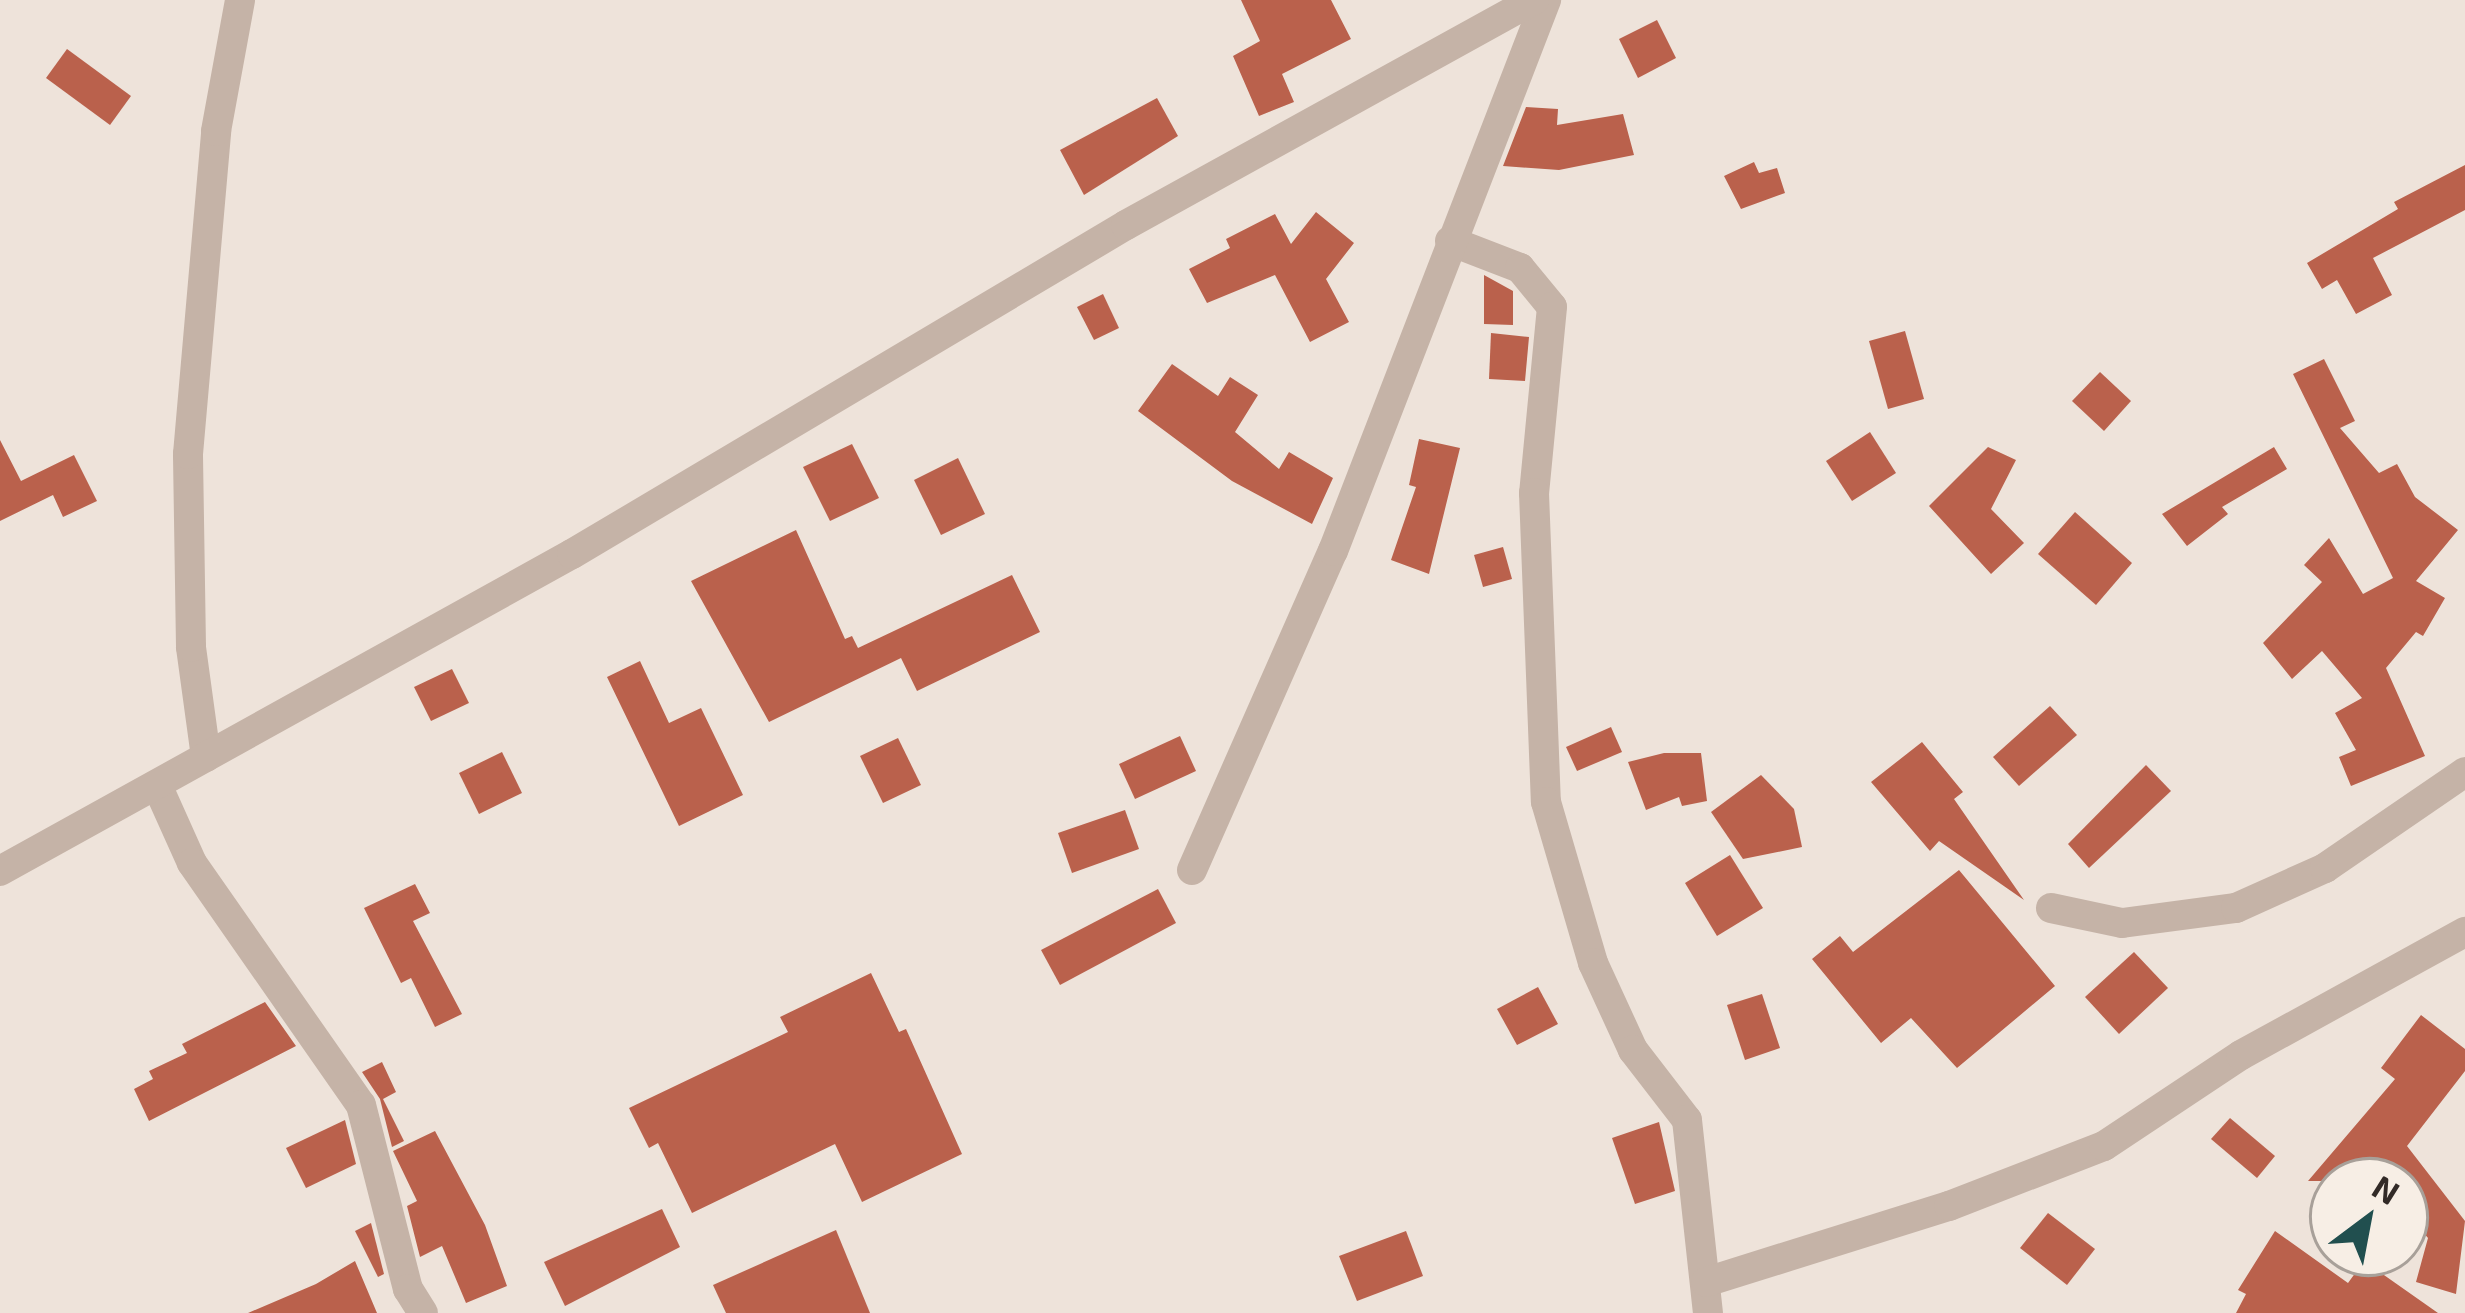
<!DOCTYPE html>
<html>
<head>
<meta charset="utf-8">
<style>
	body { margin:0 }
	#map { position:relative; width:2465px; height:1313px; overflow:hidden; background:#eee3da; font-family:"Exo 2",sans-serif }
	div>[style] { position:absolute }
	.building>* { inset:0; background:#ba614c }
	.street>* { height:30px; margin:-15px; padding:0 15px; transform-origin:15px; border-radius:15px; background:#c5b3a7 }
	span { translate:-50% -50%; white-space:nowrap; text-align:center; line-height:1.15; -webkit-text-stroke:9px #f7eee5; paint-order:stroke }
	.north { position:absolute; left:2309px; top:1157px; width:120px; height:120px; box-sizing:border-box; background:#f7eee5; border:3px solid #a8a099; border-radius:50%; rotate:32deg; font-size:33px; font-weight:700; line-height:48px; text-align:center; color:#322a27 }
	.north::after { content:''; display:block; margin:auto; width:42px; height:54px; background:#214f4f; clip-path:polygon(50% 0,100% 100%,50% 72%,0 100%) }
</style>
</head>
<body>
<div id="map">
	<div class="building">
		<div style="clip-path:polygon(1241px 0,1331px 0,1351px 39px,1282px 74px,1294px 102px,1259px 116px,1233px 56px,1260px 41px)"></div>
		<div style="clip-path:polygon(1657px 20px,1676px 58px,1638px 78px,1619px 39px)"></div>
		<div style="clip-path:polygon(67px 49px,131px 96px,110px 125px,46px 78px)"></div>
		<div style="clip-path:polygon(1157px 98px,1178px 136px,1084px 195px,1060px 150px)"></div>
		<div style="clip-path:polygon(1526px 107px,1558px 109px,1557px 125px,1623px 114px,1634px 155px,1559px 170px,1503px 166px)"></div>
		<div style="clip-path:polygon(1754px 162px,1759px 173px,1777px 168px,1785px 193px,1741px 209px,1724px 176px)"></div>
		<div style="clip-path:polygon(2465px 165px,2465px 210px,2373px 258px,2392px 295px,2356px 314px,2337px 280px,2322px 289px,2307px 263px,2398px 209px,2394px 202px)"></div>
		<div style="clip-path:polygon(1316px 212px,1354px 243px,1326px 279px,1349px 322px,1310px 342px,1275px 275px,1207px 303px,1189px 269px,1230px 248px,1226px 239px,1275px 214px,1291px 244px)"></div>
		<div style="clip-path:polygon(1484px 275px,1513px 291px,1513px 325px,1484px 324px)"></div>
		<div style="clip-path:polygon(1103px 294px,1119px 328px,1094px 340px,1077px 307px)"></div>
		<div style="clip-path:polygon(1905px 331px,1924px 399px,1888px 409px,1869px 341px)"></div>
		<div style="clip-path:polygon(1491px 333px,1529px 337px,1525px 381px,1489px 379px)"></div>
		<div style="clip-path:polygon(2324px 359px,2355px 421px,2340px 428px,2379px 473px,2397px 464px,2415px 497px,2458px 530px,2416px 581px,2445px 598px,2423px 636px,2416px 632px,2386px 668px,2425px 756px,2351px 786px,2339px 757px,2356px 750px,2335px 713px,2362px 698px,2322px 651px,2292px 679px,2263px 643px,2322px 582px,2304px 565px,2329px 538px,2363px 594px,2393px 578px,2293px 374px)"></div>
		<div style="clip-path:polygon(1172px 364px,1218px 396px,1230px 377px,1258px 395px,1235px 432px,1279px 469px,1289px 452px,1333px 478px,1312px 524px,1232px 481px,1138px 411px)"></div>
		<div style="clip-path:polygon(2100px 372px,2131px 401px,2104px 431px,2072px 401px)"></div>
		<div style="clip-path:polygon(1870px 432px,1896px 473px,1852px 501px,1826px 461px)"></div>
		<div style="clip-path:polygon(1419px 439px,1460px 448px,1429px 574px,1391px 560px,1416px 487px,1409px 485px)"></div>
		<div style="clip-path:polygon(0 440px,21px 481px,74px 455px,97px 501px,63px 517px,53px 495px,0 521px)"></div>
		<div style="clip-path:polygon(852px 444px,879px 498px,830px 521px,803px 467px)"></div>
		<div style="clip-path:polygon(1988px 447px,2016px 460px,1991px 509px,2024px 543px,1991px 574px,1929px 506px)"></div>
		<div style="clip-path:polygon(2274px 447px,2287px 469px,2222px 507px,2228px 514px,2187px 546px,2162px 514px)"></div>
		<div style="clip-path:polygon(958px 458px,985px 514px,941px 535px,914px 480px)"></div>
		<div style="clip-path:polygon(2075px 512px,2132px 563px,2096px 605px,2038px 554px)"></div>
		<div style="clip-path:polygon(796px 530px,845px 639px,852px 636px,858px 648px,1012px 575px,1040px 632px,917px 691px,901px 658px,769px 722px,691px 581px)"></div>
		<div style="clip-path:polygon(1503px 547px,1512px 579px,1483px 587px,1474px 555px)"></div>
		<div style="clip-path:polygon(640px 661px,669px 723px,701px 708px,743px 795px,679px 826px,607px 677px)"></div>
		<div style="clip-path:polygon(452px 669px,469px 703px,431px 721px,414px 687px)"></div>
		<div style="clip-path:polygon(2050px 706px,2077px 735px,2019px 786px,1993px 757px)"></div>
		<div style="clip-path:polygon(1611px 727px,1622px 752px,1577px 771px,1566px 747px)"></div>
		<div style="clip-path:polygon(1180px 736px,1196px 771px,1135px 799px,1119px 764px)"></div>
		<div style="clip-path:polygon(898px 738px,921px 785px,883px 803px,860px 756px)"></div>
		<div style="clip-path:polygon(1922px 742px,1963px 792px,1954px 799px,2024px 900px,1939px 841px,1930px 851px,1871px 782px)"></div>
		<div style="clip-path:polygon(502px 752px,522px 793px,479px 814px,459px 773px)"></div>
		<div style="clip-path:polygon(1664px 753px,1701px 753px,1707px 801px,1682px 806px,1679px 797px,1646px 810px,1628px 762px)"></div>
		<div style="clip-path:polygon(2146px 765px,2171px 791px,2089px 868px,2068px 844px)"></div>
		<div style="clip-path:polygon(1761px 775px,1794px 809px,1802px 847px,1743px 859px,1711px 812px)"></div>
		<div style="clip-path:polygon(1125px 810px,1139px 849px,1072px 873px,1058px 833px)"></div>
		<div style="clip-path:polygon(1730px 855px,1763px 908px,1717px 936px,1685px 883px)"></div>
		<div style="clip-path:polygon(1959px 870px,2055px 986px,1957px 1068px,1911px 1018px,1881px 1043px,1812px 959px,1840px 936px,1853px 952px)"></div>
		<div style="clip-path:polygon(415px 884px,430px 913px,413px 921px,462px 1014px,435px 1027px,411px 978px,401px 983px,364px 908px)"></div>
		<div style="clip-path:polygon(1158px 889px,1176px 923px,1060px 985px,1041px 950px)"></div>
		<div style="clip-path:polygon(2134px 952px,2168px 988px,2119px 1034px,2085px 997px)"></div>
		<div style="clip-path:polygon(871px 973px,899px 1032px,906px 1029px,962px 1154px,862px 1202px,835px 1144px,692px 1213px,658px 1143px,649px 1148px,629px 1108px,788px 1032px,780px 1017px)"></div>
		<div style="clip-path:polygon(1538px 987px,1558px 1024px,1517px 1045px,1497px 1009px)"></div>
		<div style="clip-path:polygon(1762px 994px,1780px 1048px,1745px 1060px,1727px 1005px)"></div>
		<div style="clip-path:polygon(265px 1002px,296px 1046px,149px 1121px,134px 1089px,153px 1079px,149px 1071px,187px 1053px,182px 1044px)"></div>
		<div style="clip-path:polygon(2421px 1015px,2465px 1049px,2465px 1071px,2407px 1146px,2465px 1221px,2456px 1294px,2416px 1282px,2428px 1238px,2405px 1211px,2405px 1181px,2380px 1181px,2360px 1163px,2346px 1181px,2308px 1181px,2395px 1079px,2381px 1068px)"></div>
		<div style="clip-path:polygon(382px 1062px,396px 1092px,383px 1099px,404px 1141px,392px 1147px,380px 1099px,362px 1072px)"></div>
		<div style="clip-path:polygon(2230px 1118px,2275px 1156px,2257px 1178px,2211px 1139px)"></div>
		<div style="clip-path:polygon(345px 1120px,356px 1164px,306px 1188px,286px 1148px)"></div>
		<div style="clip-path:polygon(1659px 1122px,1675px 1191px,1635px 1204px,1612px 1138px)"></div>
		<div style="clip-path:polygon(435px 1131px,485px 1225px,507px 1286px,466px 1303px,442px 1246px,420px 1257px,407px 1206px,417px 1201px,393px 1151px)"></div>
		<div style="clip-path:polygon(662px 1209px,680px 1247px,565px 1306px,544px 1262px)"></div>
		<div style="clip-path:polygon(2048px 1213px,2095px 1249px,2067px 1285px,2020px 1248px)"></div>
		<div style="clip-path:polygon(371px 1223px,384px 1274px,378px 1277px,355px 1231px)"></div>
		<div style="clip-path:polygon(836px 1230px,870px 1313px,726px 1313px,713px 1285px)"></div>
		<div style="clip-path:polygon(1406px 1231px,1423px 1276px,1357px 1301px,1339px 1256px)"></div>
		<div style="clip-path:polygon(2275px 1231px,2348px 1283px,2364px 1261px,2438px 1313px,2236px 1313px,2246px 1294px,2238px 1290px)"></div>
		<div style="clip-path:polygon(355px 1261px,377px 1313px,248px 1313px,316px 1284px)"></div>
	</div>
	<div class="street">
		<div style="left:1450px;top:241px;width:75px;rotate:21.1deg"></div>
		<div style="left:1520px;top:268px;width:50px;rotate:50.6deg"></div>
		<div style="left:1552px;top:307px;width:187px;rotate:95.5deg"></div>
		<div style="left:1534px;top:493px;width:309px;rotate:87.8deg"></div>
		<div style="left:1546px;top:802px;width:168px;rotate:73.7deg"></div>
		<div style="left:1593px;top:963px;width:96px;rotate:65.3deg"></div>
		<div style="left:1633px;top:1050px;width:88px;rotate:52.4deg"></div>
		<div style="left:1687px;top:1120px;width:194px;rotate:83.8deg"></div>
		<div style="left:206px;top:757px;width:111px;rotate:-97.8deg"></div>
		<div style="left:191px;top:647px;width:193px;rotate:-90.9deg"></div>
		<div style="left:188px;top:454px;width:324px;rotate:-85deg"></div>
		<div style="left:216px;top:131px;width:133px;rotate:-79.6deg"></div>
		<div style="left:157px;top:785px;width:85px;rotate:65.8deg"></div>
		<div style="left:192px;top:863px;width:295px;rotate:55.1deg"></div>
		<div style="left:361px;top:1105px;width:190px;rotate:75.7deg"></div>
		<div style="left:408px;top:1289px;width:28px;rotate:58deg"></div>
		<div style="left:1192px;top:870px;width:349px;rotate:-66.2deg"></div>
		<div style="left:1333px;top:551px;width:591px;rotate:-68.86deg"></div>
		<div style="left:0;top:871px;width:654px;rotate:-29deg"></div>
		<div style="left:572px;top:554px;width:644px;rotate:-30.7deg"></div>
		<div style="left:1126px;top:225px;width:466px;rotate:-28.9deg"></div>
		<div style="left:2051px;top:908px;width:73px;rotate:11.9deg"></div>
		<div style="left:2122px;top:923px;width:115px;rotate:-7.5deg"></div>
		<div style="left:2236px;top:908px;width:98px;rotate:-24.2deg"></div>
		<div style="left:2325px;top:868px;width:170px;rotate:-34.4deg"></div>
		<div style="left:1706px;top:1282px;width:255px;rotate:-17.4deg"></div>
		<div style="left:1949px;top:1206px;width:166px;rotate:-21.2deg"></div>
		<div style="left:2104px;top:1146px;width:164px;rotate:-33.6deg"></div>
		<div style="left:2241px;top:1055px;width:256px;rotate:-28.8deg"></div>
	</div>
	<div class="north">N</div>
</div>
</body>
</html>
